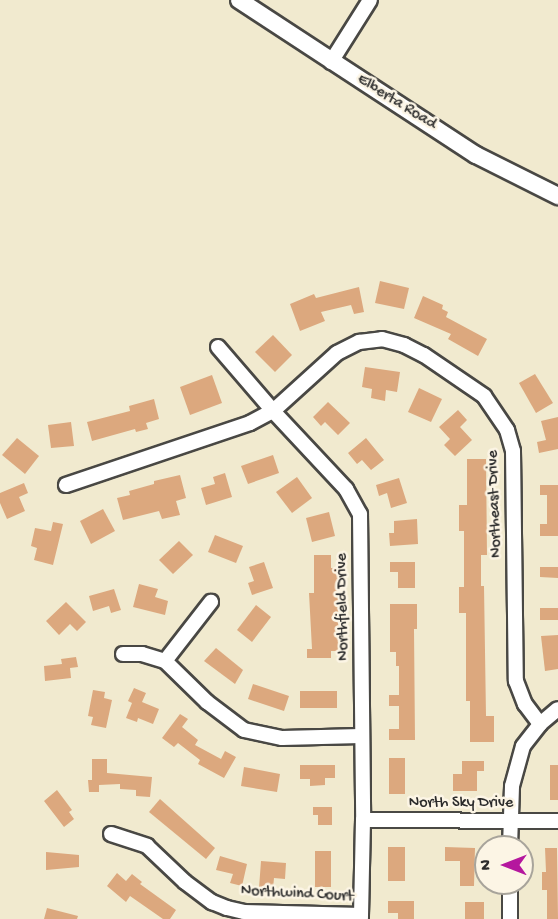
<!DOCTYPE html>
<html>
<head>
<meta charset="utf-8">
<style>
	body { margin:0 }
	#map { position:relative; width:558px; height:919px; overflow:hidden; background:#f1eacf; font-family:"Gochi Hand",sans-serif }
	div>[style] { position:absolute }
	.building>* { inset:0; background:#dca87e }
	.roads { filter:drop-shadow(2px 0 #494844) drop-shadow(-2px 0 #494844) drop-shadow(0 2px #494844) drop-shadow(0 -2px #494844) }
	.minor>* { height:14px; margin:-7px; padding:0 7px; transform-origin:7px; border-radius:7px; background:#fff }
	.tertiary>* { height:16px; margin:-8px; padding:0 8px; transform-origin:8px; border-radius:8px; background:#fff }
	span { translate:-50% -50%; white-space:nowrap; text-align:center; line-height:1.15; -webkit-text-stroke:5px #fcf5e5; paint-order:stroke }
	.street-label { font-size:16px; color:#2b2b2b }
	.north { position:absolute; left:474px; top:835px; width:60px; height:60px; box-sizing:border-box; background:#fcf5e5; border:2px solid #a8a49b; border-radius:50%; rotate:270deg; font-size:16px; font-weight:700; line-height:24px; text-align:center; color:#2b2b2b }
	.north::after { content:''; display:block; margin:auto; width:21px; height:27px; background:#b5179e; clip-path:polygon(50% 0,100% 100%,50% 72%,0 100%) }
</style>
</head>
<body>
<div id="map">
	<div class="building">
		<div style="clip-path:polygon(380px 281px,409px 288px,404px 309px,375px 303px)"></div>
		<div style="clip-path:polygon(359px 287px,364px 312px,354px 314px,351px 305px,321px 312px,325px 321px,300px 331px,290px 304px,314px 294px,316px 298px)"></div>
		<div style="clip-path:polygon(423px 296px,443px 305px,442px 309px,448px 312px,446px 317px,487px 339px,478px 356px,448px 339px,451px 334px,414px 318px)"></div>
		<div style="clip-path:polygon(273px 335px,292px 355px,275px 372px,255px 352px)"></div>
		<div style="clip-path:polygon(365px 367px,400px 372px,397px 392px,386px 390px,385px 401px,371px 398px,372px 389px,362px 387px)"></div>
		<div style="clip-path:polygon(535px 374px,553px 403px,536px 413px,519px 383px)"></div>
		<div style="clip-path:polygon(212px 375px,222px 403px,190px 415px,180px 387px)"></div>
		<div style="clip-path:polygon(419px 388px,442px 399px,431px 422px,408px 412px)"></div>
		<div style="clip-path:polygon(154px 399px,159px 419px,146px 423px,148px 429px,136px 432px,135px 429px,92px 441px,87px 422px,130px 411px,129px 406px)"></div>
		<div style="clip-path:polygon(328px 402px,350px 423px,338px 435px,325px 422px,321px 426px,313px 417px)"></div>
		<div style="clip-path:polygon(458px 410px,467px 420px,460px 427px,472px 440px,455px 456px,444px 445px,450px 439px,439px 427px)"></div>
		<div style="clip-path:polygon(558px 417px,558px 449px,539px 453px,537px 442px,546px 440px,541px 421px)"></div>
		<div style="clip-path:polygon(71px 422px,74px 446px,51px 448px,48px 425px)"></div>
		<div style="clip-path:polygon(17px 438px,39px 456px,25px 474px,2px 455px)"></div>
		<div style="clip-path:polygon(366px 438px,384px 460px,371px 470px,362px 460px,357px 464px,348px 453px)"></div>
		<div style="clip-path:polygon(273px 455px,279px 473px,248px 484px,241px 466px)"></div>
		<div style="clip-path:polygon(467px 459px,486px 459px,487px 555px,481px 555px,481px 586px,484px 586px,486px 716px,494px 716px,494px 742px,470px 742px,470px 701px,466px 701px,466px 613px,459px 613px,459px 587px,464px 587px,464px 531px,459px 531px,459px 505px,467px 505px)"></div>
		<div style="clip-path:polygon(225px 473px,232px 497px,206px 505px,201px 488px,215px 484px,213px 477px)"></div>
		<div style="clip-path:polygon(180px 475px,186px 498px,176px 501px,180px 515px,162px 519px,159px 511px,123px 520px,117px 498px,130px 495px,129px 491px,154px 484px,154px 481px)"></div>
		<div style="clip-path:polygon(297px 477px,312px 498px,292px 513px,276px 492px)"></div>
		<div style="clip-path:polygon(399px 478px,407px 503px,391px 508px,387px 493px,379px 496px,376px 485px)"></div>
		<div style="clip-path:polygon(24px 483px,28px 493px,19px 497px,25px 511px,7px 519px,0 503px,0 493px)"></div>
		<div style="clip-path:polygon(540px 485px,558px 485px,558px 536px,540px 536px,540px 524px,547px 524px,547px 495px,540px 495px)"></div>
		<div style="clip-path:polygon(103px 509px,115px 531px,91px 544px,80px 521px)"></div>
		<div style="clip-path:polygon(329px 512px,335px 536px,312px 542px,306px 518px)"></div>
		<div style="clip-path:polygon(417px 519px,418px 544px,390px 546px,389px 533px,394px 533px,394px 521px)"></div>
		<div style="clip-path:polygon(53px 522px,63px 524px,53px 565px,34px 560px,37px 548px,31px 546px,35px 528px,51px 531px)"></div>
		<div style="clip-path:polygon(215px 535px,243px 546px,236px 563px,208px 552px)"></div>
		<div style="clip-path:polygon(179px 541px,193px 555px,173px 574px,159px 560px)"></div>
		<div style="clip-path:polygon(314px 555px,331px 555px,331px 568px,339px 568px,338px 651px,331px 651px,331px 658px,307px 658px,307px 649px,312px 649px,309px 593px,314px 593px)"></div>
		<div style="clip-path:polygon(264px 562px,273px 588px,252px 595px,248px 583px,254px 581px,249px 567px)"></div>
		<div style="clip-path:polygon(390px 562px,415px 562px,415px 588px,398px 588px,398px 572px,390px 572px)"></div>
		<div style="clip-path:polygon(540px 567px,558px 567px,558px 578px,540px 577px)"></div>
		<div style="clip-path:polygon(139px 584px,158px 589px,155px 597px,168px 601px,165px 615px,133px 607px)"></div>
		<div style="clip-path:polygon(114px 589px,121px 610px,111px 613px,109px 606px,93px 611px,89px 596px)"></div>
		<div style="clip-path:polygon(66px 602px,86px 622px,77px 631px,70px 624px,59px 635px,46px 621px)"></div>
		<div style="clip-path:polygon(390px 604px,417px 604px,417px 629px,414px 629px,415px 740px,389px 740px,389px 729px,399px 729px,399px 706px,389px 706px,389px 695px,399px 695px,399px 666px,396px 666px,396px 652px,390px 652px)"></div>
		<div style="clip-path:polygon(256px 605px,271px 617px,252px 642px,237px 630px)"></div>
		<div style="clip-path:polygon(540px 608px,558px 608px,558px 620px,540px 620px)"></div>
		<div style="clip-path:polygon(558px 635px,558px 669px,545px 671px,541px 636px)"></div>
		<div style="clip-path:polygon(216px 648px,243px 670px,235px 684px,204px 661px)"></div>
		<div style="clip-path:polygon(76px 657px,78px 667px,70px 668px,71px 678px,45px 681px,44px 666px,62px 664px,61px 659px)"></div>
		<div style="clip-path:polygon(253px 684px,289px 696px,284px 711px,248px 699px)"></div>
		<div style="clip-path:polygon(134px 688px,146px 693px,142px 702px,159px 709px,153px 724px,138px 718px,137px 722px,126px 718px,132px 703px,128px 701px)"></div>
		<div style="clip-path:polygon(93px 690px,105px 692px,104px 698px,112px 700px,106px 728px,91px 725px,93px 717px,88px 716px)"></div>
		<div style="clip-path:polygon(300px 691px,337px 691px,337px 708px,300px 708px)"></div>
		<div style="clip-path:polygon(180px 714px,188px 719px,182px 727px,198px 740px,195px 745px,221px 759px,225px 751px,236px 757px,224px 778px,198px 764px,200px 760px,178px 743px,174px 747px,162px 738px)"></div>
		<div style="clip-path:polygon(389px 758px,405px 758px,405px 794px,389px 794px)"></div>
		<div style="clip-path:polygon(92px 759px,107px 759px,107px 773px,152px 777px,150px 797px,136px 796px,136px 790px,120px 789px,120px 784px,99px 785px,99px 792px,89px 792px,88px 780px,92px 780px)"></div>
		<div style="clip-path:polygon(462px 761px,484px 761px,484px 771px,477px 771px,477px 791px,453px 791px,453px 774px,462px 774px)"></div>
		<div style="clip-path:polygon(300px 765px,335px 765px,335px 778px,325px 778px,325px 785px,310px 786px,310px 779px,300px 779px)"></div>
		<div style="clip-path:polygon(550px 765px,558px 765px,558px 800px,550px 800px)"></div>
		<div style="clip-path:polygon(244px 767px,280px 774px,277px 792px,241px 786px)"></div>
		<div style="clip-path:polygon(57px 790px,72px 810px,69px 812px,74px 819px,64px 827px,44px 801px)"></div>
		<div style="clip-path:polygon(160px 799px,215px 848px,206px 859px,149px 812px)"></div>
		<div style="clip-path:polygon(313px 807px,332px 807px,332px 825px,318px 825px,318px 815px,313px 815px)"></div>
		<div style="clip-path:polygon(388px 847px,405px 847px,405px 881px,388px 881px)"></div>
		<div style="clip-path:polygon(445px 847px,475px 848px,474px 886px,460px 886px,460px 861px,445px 861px)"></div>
		<div style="clip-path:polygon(545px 848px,557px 848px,558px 919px,547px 919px,547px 890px,542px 890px,542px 872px,546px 872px)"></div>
		<div style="clip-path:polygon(315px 851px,331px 851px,331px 887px,315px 887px)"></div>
		<div style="clip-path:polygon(46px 852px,79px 855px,79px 867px,46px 870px)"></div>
		<div style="clip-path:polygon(220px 856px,247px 864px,242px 886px,230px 883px,233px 874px,216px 870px)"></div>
		<div style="clip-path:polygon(261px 861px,286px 863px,285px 879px,274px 878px,273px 889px,259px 888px)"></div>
		<div style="clip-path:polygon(117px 873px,126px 881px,132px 874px,142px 882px,140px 884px,176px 910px,170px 919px,163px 919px,130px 896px,126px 902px,107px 886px)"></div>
		<div style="clip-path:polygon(388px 901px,414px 901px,414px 919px,398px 919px,398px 913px,388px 913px)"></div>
		<div style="clip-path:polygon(465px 902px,484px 902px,484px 919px,465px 919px)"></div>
		<div style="clip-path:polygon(47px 908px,78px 916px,77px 919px,44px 919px)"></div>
	</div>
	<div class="roads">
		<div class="minor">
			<div style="left:331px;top:62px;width:73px;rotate:-57.8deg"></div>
			<div style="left:218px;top:347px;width:84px;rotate:49.3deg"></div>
			<div style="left:273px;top:411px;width:107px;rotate:46.9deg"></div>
			<div style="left:346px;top:489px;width:29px;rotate:61deg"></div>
			<div style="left:360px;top:514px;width:306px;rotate:89.4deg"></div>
			<div style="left:363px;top:820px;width:99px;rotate:91.2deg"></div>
			<div style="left:66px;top:485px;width:194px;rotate:-18.6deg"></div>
			<div style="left:250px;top:423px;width:26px;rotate:-28deg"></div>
			<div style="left:273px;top:411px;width:86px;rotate:-42.2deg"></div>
			<div style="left:337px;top:353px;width:25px;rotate:-27deg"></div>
			<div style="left:359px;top:342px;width:23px;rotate:-7deg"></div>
			<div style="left:382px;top:339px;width:23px;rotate:15deg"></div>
			<div style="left:404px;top:345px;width:22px;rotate:27deg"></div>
			<div style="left:424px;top:355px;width:73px;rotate:34.3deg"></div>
			<div style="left:484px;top:396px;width:41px;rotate:55.9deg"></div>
			<div style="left:507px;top:430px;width:22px;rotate:74deg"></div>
			<div style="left:513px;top:451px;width:230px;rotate:89.3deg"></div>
			<div style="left:516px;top:681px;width:25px;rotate:69deg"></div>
			<div style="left:525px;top:704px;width:25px;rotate:53deg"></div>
			<div style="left:123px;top:654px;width:19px"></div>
			<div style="left:142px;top:654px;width:24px;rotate:17deg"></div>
			<div style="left:165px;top:661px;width:59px;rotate:44.3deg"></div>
			<div style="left:207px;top:702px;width:46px;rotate:37.1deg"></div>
			<div style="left:244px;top:730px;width:39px;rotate:12deg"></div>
			<div style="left:282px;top:738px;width:79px;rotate:-1.5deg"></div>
			<div style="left:165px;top:661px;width:75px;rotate:-52.1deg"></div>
			<div style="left:363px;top:820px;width:195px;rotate:0.3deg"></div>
			<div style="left:111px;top:834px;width:38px;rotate:18deg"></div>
			<div style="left:147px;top:846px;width:52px;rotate:43.5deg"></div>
			<div style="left:185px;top:882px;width:34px;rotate:37deg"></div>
			<div style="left:212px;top:902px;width:16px;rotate:22deg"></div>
			<div style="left:227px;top:908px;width:17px;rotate:13deg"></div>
			<div style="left:244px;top:912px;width:117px;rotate:1.5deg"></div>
			<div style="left:510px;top:847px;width:61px;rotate:-88.1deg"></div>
			<div style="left:512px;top:786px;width:41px;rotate:-74.6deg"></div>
			<div style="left:523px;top:746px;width:28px;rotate:-52deg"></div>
			<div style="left:540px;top:724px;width:23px;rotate:-40deg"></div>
			<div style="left:510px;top:883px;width:36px;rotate:90deg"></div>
		</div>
		<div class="tertiary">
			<div style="left:239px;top:0;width:283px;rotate:33.2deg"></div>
			<div style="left:476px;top:155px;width:92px;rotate:26.6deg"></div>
		</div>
	</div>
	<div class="street-label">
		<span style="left:396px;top:103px;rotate:32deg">Elberta Road</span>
		<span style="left:496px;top:504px;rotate:-92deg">Northeast Drive</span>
		<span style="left:344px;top:607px;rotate:-91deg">Northfield Drive</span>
		<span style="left:461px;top:804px">North Sky Drive</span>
		<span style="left:297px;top:895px;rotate:3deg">Northwind Court</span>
	</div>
	<div class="north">N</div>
</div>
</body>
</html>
